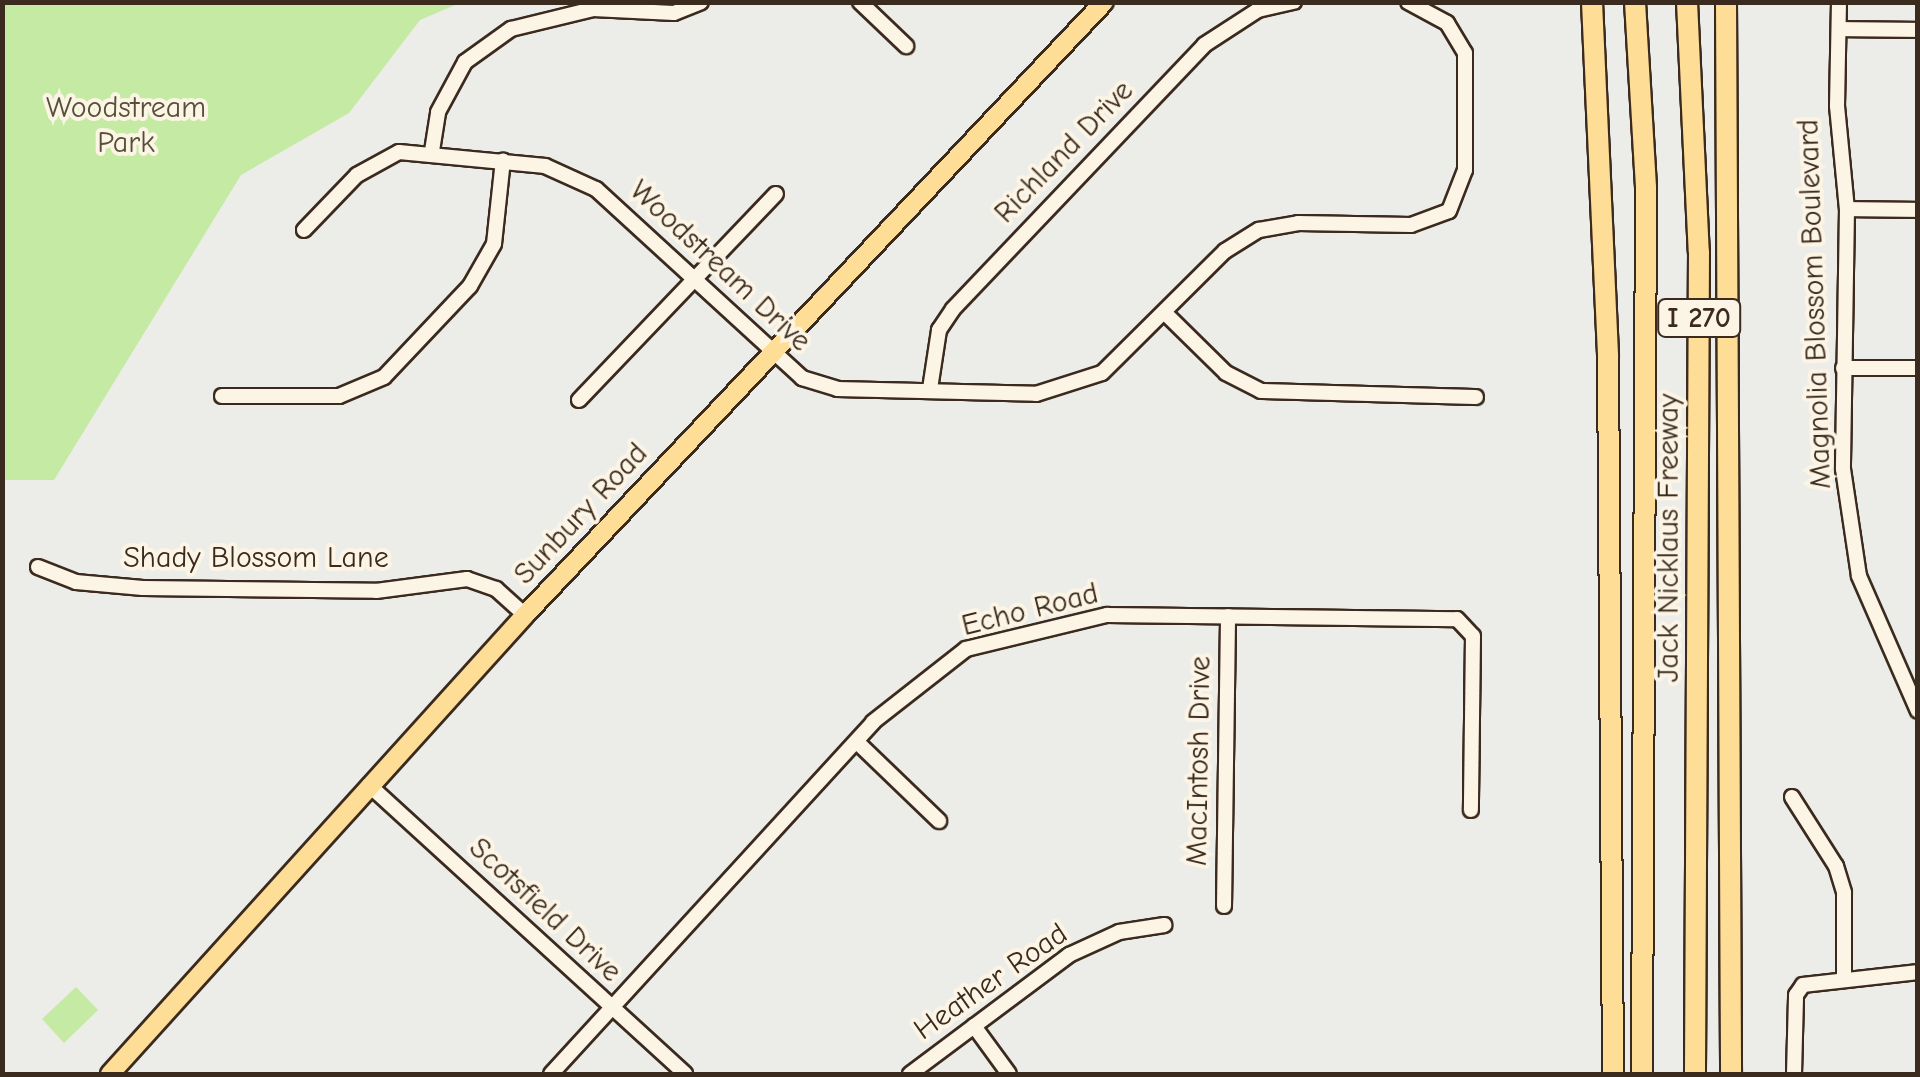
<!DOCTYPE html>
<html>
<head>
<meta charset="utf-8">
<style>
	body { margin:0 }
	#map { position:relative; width:1920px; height:1077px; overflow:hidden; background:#ecece8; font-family:"Comic Neue",sans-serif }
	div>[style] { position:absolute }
	.green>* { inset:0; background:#c5eaa4 }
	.roads { filter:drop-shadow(2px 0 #3b2a1e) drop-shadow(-2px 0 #3b2a1e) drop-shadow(0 2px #3b2a1e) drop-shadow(0 -2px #3b2a1e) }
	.minor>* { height:14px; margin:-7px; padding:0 7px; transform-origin:7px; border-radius:7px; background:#fcf5e5 }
	.major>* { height:18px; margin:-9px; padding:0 9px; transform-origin:9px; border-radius:9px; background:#fedd96 }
	.highway>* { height:20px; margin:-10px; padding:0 10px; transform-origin:10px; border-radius:10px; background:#fedd96 }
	span { translate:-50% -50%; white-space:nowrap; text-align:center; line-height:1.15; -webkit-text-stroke:8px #fcf5e5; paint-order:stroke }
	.shield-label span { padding:2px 8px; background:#fcf5e5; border:2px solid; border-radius:8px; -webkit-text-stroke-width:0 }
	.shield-label { font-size:28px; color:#3b2a1e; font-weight:700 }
	.park-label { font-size:30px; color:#575039 }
	.street-label { font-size:30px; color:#3b2a1e }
	.frame { position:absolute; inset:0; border:5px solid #3b2a1e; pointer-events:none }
</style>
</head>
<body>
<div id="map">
	<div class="green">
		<div style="clip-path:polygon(3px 2px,460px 3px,420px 20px,349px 113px,241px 175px,54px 480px,3px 480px)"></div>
		<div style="clip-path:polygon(76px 987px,98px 1010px,64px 1043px,42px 1019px)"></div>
	</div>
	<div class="roads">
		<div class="minor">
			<div style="left:860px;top:2px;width:64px;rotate:43.7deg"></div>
			<div style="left:1839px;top:2px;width:104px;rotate:91.1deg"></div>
			<div style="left:1837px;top:106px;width:103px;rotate:84.5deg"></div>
			<div style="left:1847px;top:209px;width:260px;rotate:90.9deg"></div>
			<div style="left:1843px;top:469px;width:108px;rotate:81.5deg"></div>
			<div style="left:1859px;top:576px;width:147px;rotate:66.4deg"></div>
			<div style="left:1839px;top:29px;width:79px;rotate:0.7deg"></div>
			<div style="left:432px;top:151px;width:39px;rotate:-81deg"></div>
			<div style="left:438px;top:112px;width:57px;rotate:-61.6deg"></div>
			<div style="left:465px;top:62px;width:57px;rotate:-35.7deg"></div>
			<div style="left:511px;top:29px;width:84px;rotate:-13.7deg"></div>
			<div style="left:593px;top:9px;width:81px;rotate:2.8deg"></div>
			<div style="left:674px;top:13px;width:29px;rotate:-22deg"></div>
			<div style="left:1847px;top:209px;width:71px;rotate:0.8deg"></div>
			<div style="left:304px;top:230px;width:76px;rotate:-46.1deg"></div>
			<div style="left:357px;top:175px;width:48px;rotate:-28.7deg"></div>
			<div style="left:399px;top:152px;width:147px;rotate:5.5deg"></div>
			<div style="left:545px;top:166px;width:56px;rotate:24.3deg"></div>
			<div style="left:596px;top:189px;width:280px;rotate:42.5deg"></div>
			<div style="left:802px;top:378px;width:37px;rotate:17deg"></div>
			<div style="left:837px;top:389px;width:199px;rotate:1.4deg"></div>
			<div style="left:1036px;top:394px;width:69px;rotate:-17.7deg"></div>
			<div style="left:1102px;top:373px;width:173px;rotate:-44.8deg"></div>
			<div style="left:1225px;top:251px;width:40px;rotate:-32deg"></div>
			<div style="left:1259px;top:230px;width:40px;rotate:-10deg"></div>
			<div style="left:1298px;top:223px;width:113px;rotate:1deg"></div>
			<div style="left:1411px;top:225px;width:40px;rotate:-20.2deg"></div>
			<div style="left:1449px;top:211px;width:44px;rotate:-68.7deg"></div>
			<div style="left:1465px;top:170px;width:117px;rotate:-90deg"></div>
			<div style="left:1465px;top:53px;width:35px;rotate:-121deg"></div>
			<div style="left:1447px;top:23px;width:44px;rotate:-151.7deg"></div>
			<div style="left:1166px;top:314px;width:84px;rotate:44.5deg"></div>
			<div style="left:1226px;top:373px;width:39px;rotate:27deg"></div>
			<div style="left:1261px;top:391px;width:215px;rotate:1.6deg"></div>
			<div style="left:1843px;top:368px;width:75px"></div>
			<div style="left:930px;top:389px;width:60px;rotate:-81.3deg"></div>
			<div style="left:939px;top:330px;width:25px;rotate:-56deg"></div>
			<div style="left:953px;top:309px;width:364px;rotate:-46.4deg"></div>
			<div style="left:1204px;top:45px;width:64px;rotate:-32.9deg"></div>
			<div style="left:1258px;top:10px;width:37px;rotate:-13deg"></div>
			<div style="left:222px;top:396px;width:117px"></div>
			<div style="left:339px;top:396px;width:49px;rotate:-22.9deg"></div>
			<div style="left:384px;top:377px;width:125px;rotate:-46.6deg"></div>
			<div style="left:470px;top:286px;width:48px;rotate:-60.3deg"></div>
			<div style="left:494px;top:244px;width:84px;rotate:-83.9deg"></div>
			<div style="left:579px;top:400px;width:285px;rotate:-46.3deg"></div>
			<div style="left:38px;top:567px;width:41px;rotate:21.5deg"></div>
			<div style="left:76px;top:582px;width:67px;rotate:5.1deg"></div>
			<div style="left:143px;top:588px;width:233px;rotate:0.7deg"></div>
			<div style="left:376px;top:591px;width:92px;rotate:-7.5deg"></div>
			<div style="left:467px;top:579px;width:31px;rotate:19deg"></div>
			<div style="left:496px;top:589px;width:39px;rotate:42deg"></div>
			<div style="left:857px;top:742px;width:114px;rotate:43.9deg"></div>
			<div style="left:369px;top:785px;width:428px;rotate:42.4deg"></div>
			<div style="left:1792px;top:797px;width:82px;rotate:57.5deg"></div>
			<div style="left:1836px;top:866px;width:28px;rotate:73deg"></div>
			<div style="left:1844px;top:893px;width:87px;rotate:90deg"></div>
			<div style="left:1224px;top:906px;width:290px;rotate:-89.2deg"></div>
			<div style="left:974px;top:1026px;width:59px;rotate:53.9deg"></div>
			<div style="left:551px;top:1074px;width:477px;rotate:-47.5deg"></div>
			<div style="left:873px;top:722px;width:118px;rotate:-38.1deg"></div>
			<div style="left:966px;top:649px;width:145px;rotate:-13.6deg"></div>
			<div style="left:1107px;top:615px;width:350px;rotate:0.7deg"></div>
			<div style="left:1457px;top:619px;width:23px;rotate:47deg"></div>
			<div style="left:1473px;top:636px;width:174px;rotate:90.7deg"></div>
			<div style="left:910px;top:1074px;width:199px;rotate:-36.8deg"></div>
			<div style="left:1069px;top:955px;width:55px;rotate:-24.7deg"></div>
			<div style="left:1119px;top:932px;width:46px;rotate:-8.8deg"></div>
			<div style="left:1794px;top:1074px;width:79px;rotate:-88.5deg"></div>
			<div style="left:1796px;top:995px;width:12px;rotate:-55deg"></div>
			<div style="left:1803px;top:985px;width:116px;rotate:-6.4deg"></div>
		</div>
		<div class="major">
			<div style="left:110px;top:1074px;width:619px;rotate:-47.88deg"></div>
			<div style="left:525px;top:615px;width:843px;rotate:-46.63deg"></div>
		</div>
		<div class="highway">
			<div style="left:1592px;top:2px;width:355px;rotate:87.4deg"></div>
			<div style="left:1608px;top:357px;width:717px;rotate:89.6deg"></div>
			<div style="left:1635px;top:2px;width:186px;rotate:86.6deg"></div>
			<div style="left:1646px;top:188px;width:886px;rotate:90.26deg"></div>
			<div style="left:1687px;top:2px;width:250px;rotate:87.3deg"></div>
			<div style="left:1699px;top:252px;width:822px;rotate:90.28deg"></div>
			<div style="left:1726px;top:2px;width:1072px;rotate:89.73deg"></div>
		</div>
	</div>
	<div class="shield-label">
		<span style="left:1699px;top:318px">I 270</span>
	</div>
	<div class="park-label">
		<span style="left:126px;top:125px">Woodstream<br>Park</span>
	</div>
	<div class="street-label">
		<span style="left:1064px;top:152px;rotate:-46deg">Richland Drive</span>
		<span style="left:720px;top:266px;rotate:43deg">Woodstream Drive</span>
		<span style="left:1815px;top:304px;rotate:-92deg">Magnolia Blossom Boulevard</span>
		<span style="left:581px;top:514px;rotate:-47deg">Sunbury Road</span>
		<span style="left:1669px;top:538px;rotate:-90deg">Jack Nicklaus Freeway</span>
		<span style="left:256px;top:558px">Shady Blossom Lane</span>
		<span style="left:1030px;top:610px;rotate:-14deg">Echo Road</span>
		<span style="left:1199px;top:761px;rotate:-89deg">MacIntosh Drive</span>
		<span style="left:545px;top:910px;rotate:43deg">Scotsfield Drive</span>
		<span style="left:991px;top:982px;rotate:-35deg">Heather Road</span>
	</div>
	<div class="frame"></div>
</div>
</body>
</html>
